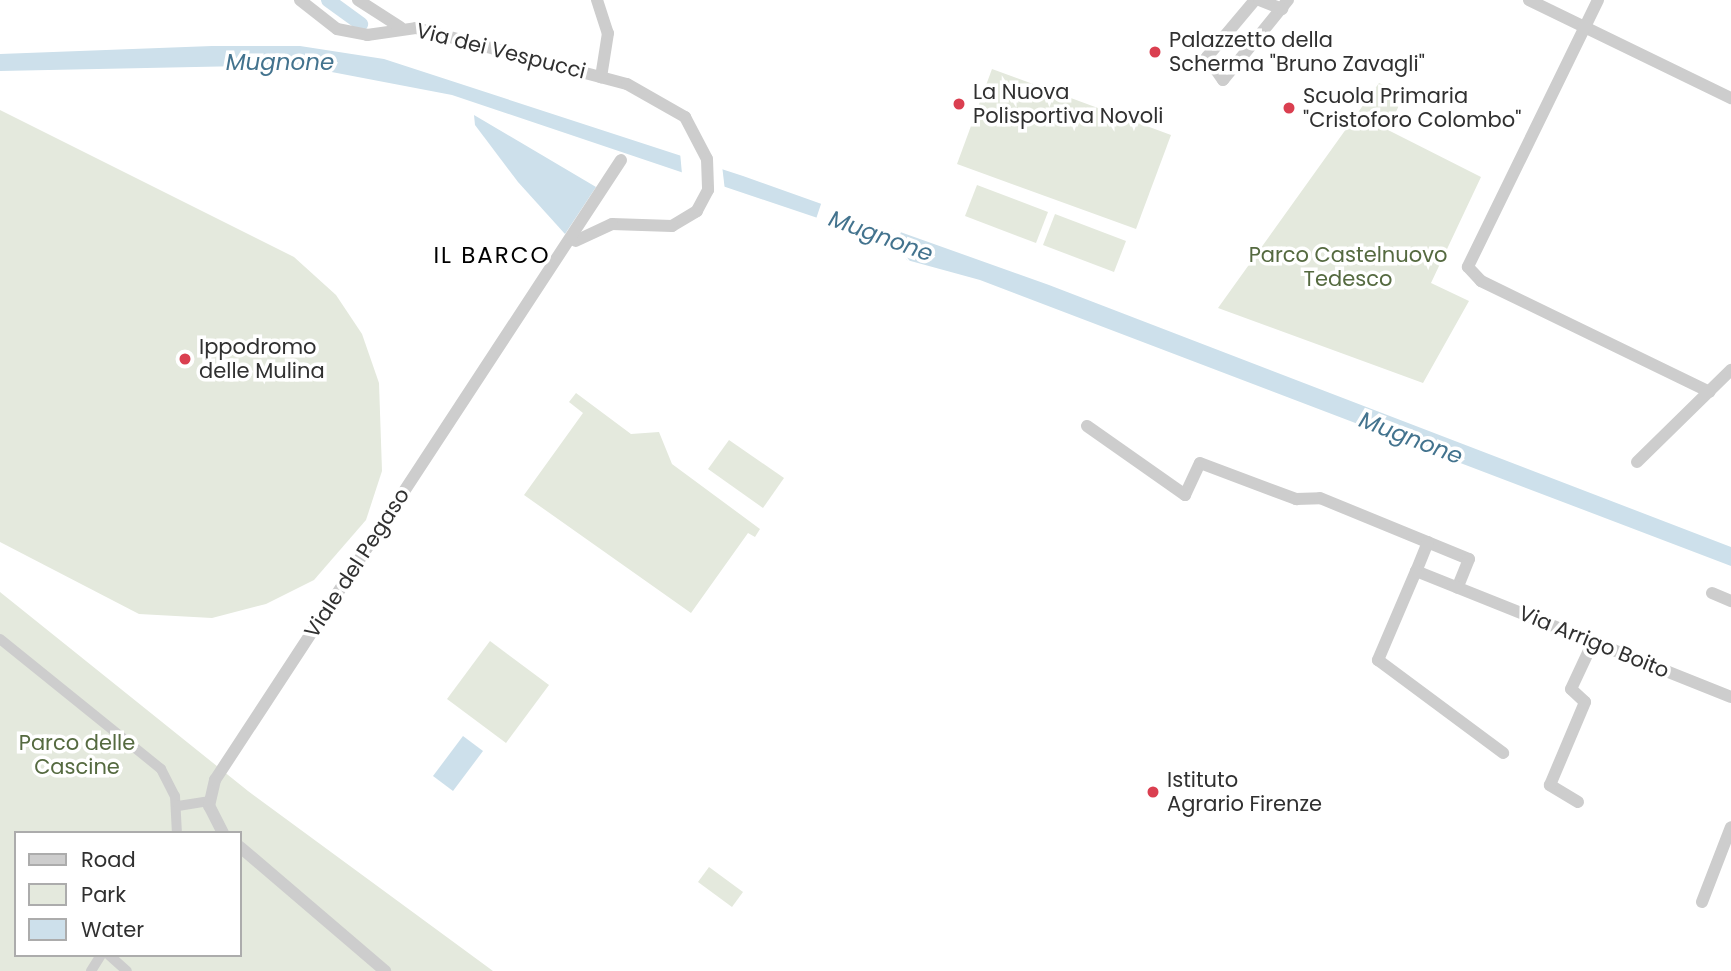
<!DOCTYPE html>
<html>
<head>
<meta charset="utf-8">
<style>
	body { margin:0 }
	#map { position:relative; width:1731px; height:971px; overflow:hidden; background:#fff; font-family:Poppins,sans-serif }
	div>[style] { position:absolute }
	.green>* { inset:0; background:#e4e9dd }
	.water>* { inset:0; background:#cde0eb }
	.pier>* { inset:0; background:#fff }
	.canal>* { height:14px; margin:-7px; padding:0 7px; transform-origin:7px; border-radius:7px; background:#cde0eb }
	.pedestrian>* { height:10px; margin:-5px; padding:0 5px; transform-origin:5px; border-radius:5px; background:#cdcdcd }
	.minor>* { height:12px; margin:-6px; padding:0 6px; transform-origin:6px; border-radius:6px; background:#cdcdcd }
	.dots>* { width:19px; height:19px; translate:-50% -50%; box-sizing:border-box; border:4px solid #fff; border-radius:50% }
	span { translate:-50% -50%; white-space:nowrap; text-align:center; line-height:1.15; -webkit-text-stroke:7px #fff; paint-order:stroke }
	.poi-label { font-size:21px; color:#303030 }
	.left { translate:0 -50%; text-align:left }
	.street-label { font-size:21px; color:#303030 }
	.park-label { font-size:21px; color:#556a40 }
	.water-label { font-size:23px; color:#43738e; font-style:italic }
	.neighbourhood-label { font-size:23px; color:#000; letter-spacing:2px }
	.legend { position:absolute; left:14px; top:831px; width:228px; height:126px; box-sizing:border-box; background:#fff; border:2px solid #acacac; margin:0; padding:9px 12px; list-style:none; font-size:21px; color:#303030 }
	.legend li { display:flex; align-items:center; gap:14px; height:35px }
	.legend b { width:35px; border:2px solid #acacac }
</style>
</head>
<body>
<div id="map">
	<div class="green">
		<div style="clip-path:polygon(992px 69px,1171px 135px,1136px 229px,957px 164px)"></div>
		<div style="clip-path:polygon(1379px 83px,1404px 94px,1388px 130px,1481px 177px,1431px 283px,1469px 301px,1423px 383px,1218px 308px)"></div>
		<div style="clip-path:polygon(0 110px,294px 257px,336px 295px,362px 334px,379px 383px,382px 471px,366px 520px,314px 580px,266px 604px,212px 618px,139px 614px,0 542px)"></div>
		<div style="clip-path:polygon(977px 185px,1048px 212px,1036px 243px,965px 216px)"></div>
		<div style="clip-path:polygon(1055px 214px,1126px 241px,1114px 272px,1043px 245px)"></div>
		<div style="clip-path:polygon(576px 393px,631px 434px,659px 432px,672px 464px,760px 529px,755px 537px,748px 533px,691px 613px,524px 495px,583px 413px,569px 402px)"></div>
		<div style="clip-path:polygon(729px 440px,784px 478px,763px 508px,708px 469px)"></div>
		<div style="clip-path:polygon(evenodd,0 592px,248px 791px,493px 971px,0 971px,0 592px,16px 833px,240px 833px,240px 955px,16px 955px,16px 833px)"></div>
		<div style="clip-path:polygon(490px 641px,549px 685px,506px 743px,447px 699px)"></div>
		<div style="clip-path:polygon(709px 867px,743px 892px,732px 907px,698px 882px)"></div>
	</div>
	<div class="water">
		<div style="clip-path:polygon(212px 46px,300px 46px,384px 59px,743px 176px,1049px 285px,1731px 547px,1731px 566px,980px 280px,907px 260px,895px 244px,452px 95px,295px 65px,0 71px,0 54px)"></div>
		<div style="clip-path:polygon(474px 115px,596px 187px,565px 234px,518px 182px,475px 125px)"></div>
		<div style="clip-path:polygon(463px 736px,483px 751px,453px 791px,433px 776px)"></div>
	</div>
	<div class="pier">
		<div style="clip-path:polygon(680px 152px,722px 165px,725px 191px,682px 174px)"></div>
		<div style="clip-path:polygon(822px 201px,901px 232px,897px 244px,912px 264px,893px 248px,815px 222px)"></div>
	</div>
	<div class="canal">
		<div style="left:328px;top:0;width:41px;rotate:36deg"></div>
	</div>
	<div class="pedestrian">
		<div style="left:0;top:639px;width:207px;rotate:38.9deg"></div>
		<div style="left:161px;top:769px;width:30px;rotate:63deg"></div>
		<div style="left:175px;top:796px;width:37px;rotate:87deg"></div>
		<div style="left:178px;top:806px;width:31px;rotate:-9deg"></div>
		<div style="left:109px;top:955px;width:24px;rotate:42deg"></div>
		<div style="left:91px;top:971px;width:19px;rotate:-58deg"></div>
	</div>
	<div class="minor">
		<div style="left:300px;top:0;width:47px;rotate:38.1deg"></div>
		<div style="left:337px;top:29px;width:31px;rotate:11deg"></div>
		<div style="left:367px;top:35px;width:49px;rotate:-8.1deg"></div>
		<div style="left:416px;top:28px;width:218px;rotate:14.9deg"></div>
		<div style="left:627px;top:84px;width:67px;rotate:29.6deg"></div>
		<div style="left:685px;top:117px;width:47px;rotate:62.4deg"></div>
		<div style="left:707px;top:159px;width:31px;rotate:88deg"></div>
		<div style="left:708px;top:190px;width:24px;rotate:118deg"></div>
		<div style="left:697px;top:211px;width:29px;rotate:149deg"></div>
		<div style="left:672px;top:226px;width:60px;rotate:-178.1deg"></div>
		<div style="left:612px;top:224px;width:40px;rotate:155deg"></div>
		<div style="left:358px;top:0;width:50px;rotate:32.7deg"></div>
		<div style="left:597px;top:0;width:35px;rotate:72deg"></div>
		<div style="left:608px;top:33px;width:45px;rotate:99deg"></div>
		<div style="left:1255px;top:0;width:75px;rotate:130.1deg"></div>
		<div style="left:1207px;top:57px;width:28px;rotate:55deg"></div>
		<div style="left:1223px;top:80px;width:103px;rotate:-50.9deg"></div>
		<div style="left:1259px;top:0;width:25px;rotate:21deg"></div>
		<div style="left:1529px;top:0;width:225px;rotate:25.9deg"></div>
		<div style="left:1598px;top:0;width:297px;rotate:116deg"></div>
		<div style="left:1468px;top:267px;width:19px;rotate:47deg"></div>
		<div style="left:1481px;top:281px;width:254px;rotate:25.9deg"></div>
		<div style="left:1087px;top:426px;width:120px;rotate:35.1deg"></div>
		<div style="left:1185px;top:495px;width:35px;rotate:-65deg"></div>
		<div style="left:1200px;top:463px;width:103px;rotate:20.6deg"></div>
		<div style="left:1296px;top:499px;width:24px;rotate:-2deg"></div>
		<div style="left:1320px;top:498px;width:161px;rotate:22.3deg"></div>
		<div style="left:1469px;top:559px;width:31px;rotate:112deg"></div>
		<div style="left:1637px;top:462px;width:132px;rotate:-44.4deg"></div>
		<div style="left:1428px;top:542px;width:31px;rotate:112deg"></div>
		<div style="left:1416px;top:571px;width:339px;rotate:21.8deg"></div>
		<div style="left:1416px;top:571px;width:97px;rotate:113.1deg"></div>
		<div style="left:1378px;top:660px;width:156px;rotate:36.6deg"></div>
		<div style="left:1712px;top:593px;width:21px;rotate:23deg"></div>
		<div style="left:1578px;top:802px;width:33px;rotate:-149deg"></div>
		<div style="left:1550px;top:785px;width:90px;rotate:-67.1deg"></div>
		<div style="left:1585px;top:702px;width:19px;rotate:-137deg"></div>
		<div style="left:1571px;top:689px;width:52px;rotate:-64.9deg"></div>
		<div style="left:223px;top:833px;width:30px;rotate:-117deg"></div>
		<div style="left:209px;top:806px;width:27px;rotate:-77deg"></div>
		<div style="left:215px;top:780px;width:741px;rotate:-56.78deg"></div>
		<div style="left:240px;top:847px;width:191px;rotate:40.5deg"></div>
		<div style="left:1702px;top:902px;width:80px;rotate:-68.9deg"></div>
	</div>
	<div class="dots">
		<div style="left:1155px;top:52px;background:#da3f50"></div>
		<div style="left:959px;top:104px;background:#da3f50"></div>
		<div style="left:1289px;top:108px;background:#da3f50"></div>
		<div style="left:185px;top:359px;background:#da3f50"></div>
		<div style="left:1153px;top:792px;background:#da3f50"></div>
	</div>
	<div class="poi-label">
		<span class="left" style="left:1169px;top:52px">Palazzetto della<br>Scherma "Bruno Zavagli"</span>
		<span class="left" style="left:973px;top:104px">La Nuova<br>Polisportiva Novoli</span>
		<span class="left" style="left:1303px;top:108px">Scuola Primaria<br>"Cristoforo Colombo"</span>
		<span class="left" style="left:199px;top:359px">Ippodromo<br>delle Mulina</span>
		<span class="left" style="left:1167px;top:792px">Istituto<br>Agrario Firenze</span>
	</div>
	<div class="street-label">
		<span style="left:501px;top:51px;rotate:14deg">Via dei Vespucci</span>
		<span style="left:357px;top:563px;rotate:-57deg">Viale del Pegaso</span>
		<span style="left:1594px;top:642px;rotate:22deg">Via Arrigo Boito</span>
	</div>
	<div class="park-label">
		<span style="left:1348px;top:267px">Parco Castelnuovo<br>Tedesco</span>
		<span style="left:77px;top:755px">Parco delle<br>Cascine</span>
	</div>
	<div class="water-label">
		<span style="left:280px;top:62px">Mugnone</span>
		<span style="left:881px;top:236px;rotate:20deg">Mugnone</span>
		<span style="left:1411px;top:438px;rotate:21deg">Mugnone</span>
	</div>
	<div class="neighbourhood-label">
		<span style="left:492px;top:255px">IL BARCO</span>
	</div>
	<ul class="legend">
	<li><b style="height:9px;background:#cdcdcd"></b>Road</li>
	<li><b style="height:19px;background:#e4e9dd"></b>Park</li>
	<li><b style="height:19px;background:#cde0eb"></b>Water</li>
	</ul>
</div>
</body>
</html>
